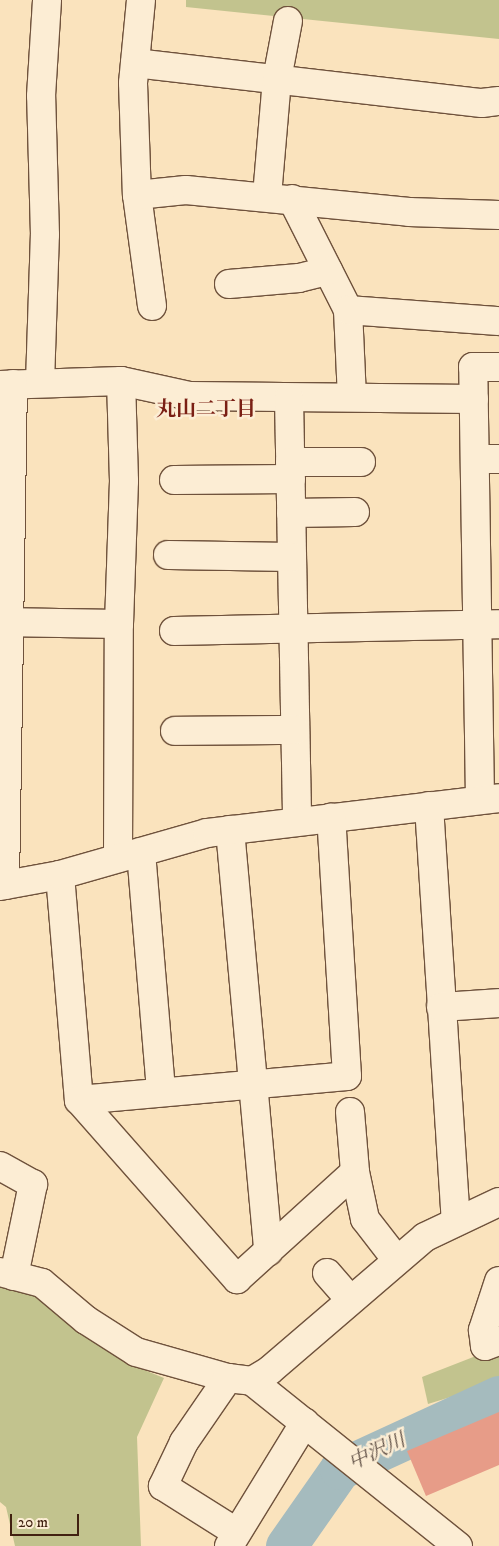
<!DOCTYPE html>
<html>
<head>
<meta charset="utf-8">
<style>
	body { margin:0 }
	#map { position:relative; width:499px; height:1546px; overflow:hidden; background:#fae3bd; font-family:"IM FELL DW Pica","Noto Serif JP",serif }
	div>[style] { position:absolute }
	.green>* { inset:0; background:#c2c38e }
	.river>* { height:41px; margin:-20.5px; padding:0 20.5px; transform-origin:20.5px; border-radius:20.5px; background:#a5bbbe }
	.building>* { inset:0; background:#e79c88 }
	.roads { filter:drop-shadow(1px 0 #6f523c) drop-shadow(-1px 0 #6f523c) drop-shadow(0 1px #6f523c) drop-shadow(0 -1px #6f523c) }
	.minor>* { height:28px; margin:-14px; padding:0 14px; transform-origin:14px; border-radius:14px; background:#fcedd4 }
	span { translate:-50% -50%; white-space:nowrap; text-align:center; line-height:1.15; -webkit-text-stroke:5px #fcedd4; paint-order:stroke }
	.neighbourhood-label { font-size:20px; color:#7a1f14; font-weight:700 }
	.water-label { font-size:20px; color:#5f4f45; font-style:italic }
	.scale { position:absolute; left:10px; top:1514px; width:69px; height:22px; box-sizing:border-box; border:2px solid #412111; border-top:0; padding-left:6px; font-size:15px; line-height:18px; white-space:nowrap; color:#412111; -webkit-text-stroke:4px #fcedd4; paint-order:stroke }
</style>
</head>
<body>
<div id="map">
	<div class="green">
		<div style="clip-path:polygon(186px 0,499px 0,499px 39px,186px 7px)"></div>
		<div style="clip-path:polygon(0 1285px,33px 1294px,108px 1351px,127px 1363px,164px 1378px,137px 1437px,141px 1546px,15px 1546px,6px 1507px,0 1502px)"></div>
		<div style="clip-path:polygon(499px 1347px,499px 1382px,428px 1404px,422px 1377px)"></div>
	</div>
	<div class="river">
		<div style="left:286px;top:1546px;width:94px;rotate:-55deg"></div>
		<div style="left:340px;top:1469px;width:175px;rotate:-24.7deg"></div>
	</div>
	<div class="building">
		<div style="clip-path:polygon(499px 1412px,499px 1465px,426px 1496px,407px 1451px)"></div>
	</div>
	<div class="roads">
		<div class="minor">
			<div style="left:141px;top:0;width:83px;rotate:95.5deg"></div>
			<div style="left:133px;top:83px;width:112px;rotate:88deg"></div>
			<div style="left:137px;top:195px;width:112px;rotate:82.3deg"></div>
			<div style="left:135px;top:63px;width:349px;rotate:6.6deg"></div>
			<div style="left:482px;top:103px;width:17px;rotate:-7deg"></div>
			<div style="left:137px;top:195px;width:49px;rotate:-5.8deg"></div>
			<div style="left:186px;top:190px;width:224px;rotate:5.6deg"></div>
			<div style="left:409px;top:212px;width:90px;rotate:1.9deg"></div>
			<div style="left:267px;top:196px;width:117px;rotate:-85.1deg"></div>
			<div style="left:277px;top:79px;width:59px;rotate:-79.3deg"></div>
			<div style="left:292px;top:199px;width:124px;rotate:63.2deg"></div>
			<div style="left:348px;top:310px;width:87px;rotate:87.4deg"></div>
			<div style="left:229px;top:284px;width:70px;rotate:-4.9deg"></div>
			<div style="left:299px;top:278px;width:30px;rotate:-14deg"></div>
			<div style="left:348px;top:310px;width:151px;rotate:4.2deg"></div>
			<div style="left:40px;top:383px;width:148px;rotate:-88.1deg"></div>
			<div style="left:45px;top:235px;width:139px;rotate:-91.6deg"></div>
			<div style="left:41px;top:96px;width:96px;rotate:-86.4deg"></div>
			<div style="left:0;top:385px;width:121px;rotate:-1.9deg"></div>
			<div style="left:121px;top:381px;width:71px;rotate:12.3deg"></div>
			<div style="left:190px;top:396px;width:284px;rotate:0.6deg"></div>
			<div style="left:289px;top:398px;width:422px;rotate:88.9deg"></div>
			<div style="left:475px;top:459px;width:24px"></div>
			<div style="left:290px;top:462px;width:71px"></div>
			<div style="left:174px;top:480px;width:117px;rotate:-0.5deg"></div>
			<div style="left:291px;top:513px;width:64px;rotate:-0.9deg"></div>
			<div style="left:168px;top:555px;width:124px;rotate:0.9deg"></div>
			<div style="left:0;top:622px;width:119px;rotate:1deg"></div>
			<div style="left:174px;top:631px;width:325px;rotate:-1.2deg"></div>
			<div style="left:175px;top:731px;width:120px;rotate:-0.5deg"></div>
			<div style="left:480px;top:799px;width:432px;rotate:-90.9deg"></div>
			<div style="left:473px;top:367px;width:26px"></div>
			<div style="left:429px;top:806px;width:415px;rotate:86.3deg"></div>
			<div style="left:230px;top:830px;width:423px;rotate:84.8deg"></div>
			<div style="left:141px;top:852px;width:241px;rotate:85.2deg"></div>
			<div style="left:118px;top:858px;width:234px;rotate:-89.8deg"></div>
			<div style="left:119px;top:624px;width:143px;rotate:-88deg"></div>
			<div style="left:124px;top:481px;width:100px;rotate:-91.7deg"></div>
			<div style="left:60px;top:875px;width:226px;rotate:85.2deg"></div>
			<div style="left:79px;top:1100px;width:239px;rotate:48.6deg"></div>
			<div style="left:237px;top:1279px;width:159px;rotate:-42.2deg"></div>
			<div style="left:5px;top:885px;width:501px;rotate:-89.09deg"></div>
			<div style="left:0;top:886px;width:61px;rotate:-10.4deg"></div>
			<div style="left:60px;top:875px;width:153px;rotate:-15.9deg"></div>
			<div style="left:207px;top:833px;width:294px;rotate:-6.8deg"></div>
			<div style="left:441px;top:1007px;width:58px;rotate:-3.9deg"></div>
			<div style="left:79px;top:1100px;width:269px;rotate:-5.1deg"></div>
			<div style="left:347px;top:1076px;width:259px;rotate:-93.5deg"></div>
			<div style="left:350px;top:1112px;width:60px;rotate:85.2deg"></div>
			<div style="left:355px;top:1172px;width:48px;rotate:78deg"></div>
			<div style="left:365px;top:1219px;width:51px;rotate:52.2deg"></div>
			<div style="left:0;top:1166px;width:38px;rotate:29deg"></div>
			<div style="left:33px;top:1184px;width:94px;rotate:101.7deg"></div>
			<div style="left:0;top:1272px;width:43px;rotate:14.7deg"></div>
			<div style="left:42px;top:1283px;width:57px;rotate:40.1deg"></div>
			<div style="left:86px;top:1320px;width:59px;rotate:32.6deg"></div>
			<div style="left:136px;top:1352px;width:96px;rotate:15.8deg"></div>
			<div style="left:228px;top:1378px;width:24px;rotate:7deg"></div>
			<div style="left:252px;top:1381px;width:264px;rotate:38.7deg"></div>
			<div style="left:327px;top:1273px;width:35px;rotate:49deg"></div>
			<div style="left:499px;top:1281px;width:52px;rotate:108.1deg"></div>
			<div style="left:483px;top:1330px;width:16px;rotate:83deg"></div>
			<div style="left:485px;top:1346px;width:15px;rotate:-20deg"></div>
			<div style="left:228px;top:1378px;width:78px;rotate:124.5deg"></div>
			<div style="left:184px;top:1442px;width:49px;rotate:115.5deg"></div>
			<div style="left:163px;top:1486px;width:86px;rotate:32.2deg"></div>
			<div style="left:252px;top:1381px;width:21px;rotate:-31deg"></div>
			<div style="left:270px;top:1370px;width:204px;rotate:-40.6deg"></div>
			<div style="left:425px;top:1237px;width:82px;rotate:-25.3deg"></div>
			<div style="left:229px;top:1546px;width:145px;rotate:-58.5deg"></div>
		</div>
	</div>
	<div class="neighbourhood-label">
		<span style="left:206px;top:409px">丸山二丁目</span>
	</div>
	<div class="water-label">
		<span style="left:377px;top:1452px;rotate:-25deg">中沢川</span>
	</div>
	<div class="scale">20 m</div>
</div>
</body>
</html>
